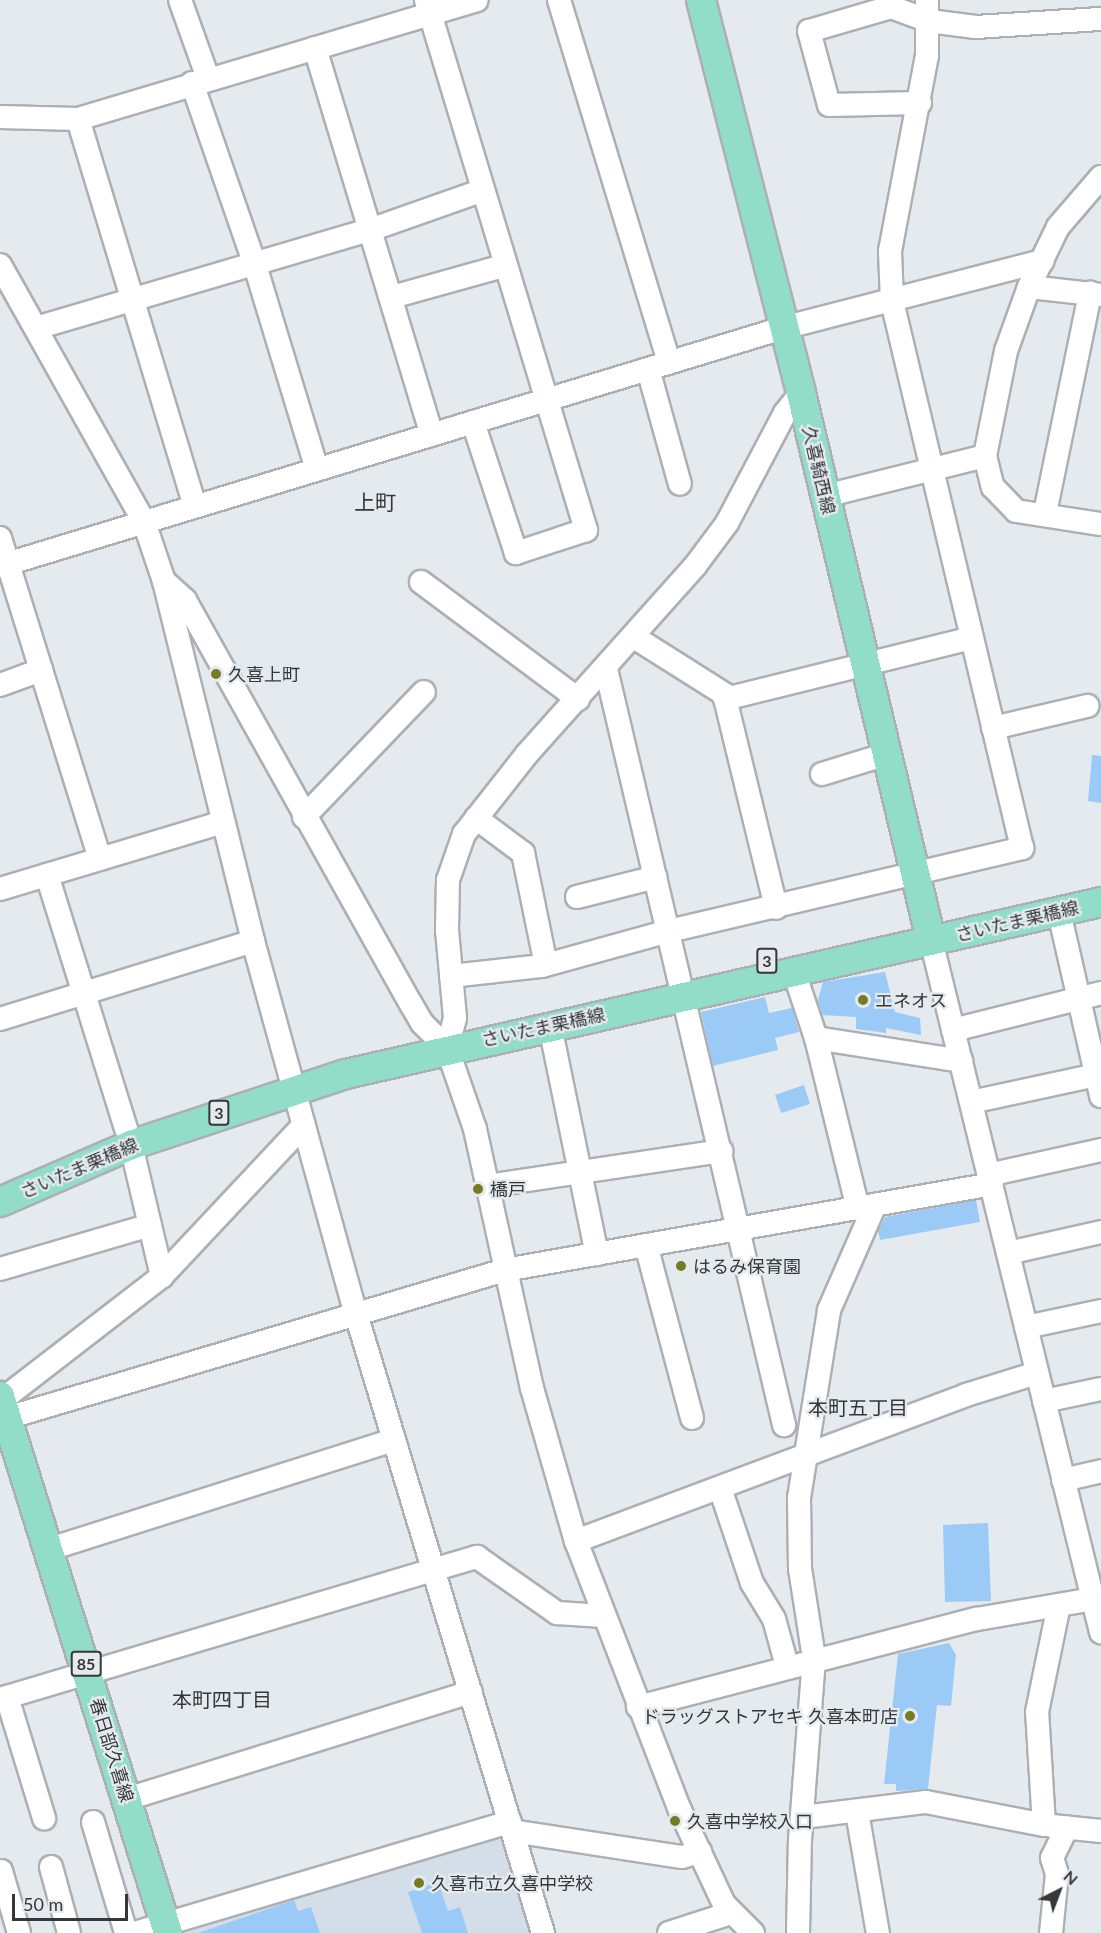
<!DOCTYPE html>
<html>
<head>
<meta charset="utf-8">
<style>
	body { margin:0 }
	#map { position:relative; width:1101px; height:1933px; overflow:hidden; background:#e5eaef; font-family:Lato,"Noto Sans JP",sans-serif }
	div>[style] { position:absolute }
	.built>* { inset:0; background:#d4dee9 }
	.building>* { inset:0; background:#9ccaf6 }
	.roads { filter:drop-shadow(2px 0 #acb0b5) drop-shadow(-2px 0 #acb0b5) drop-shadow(0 2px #acb0b5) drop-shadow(0 -2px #acb0b5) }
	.minor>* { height:22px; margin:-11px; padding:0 11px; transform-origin:11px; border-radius:11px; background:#fff }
	.major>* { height:28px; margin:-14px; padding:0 14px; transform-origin:14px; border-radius:14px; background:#91ddc8 }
	.dots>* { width:16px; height:16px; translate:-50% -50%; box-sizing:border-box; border:3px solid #e5eaef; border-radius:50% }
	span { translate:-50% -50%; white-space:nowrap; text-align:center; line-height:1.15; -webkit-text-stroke:4.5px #e5eaef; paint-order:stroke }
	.shield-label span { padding:2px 4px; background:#e5eaef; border:2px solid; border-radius:4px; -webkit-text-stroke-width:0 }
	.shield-label { font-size:16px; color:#353739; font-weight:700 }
	.street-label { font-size:18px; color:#353739 }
	.poi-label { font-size:18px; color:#353739 }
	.left { translate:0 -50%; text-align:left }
	.right { translate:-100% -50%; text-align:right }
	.neighbourhood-label { font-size:20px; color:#353739 }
	.quarter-label { font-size:21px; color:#353739 }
	.north { position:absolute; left:1029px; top:1861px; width:60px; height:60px; -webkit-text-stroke:4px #e5eaef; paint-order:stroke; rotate:42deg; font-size:16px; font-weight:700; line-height:24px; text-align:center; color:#353739 }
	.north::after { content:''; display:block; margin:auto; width:21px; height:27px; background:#353739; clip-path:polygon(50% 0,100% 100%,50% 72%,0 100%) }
	.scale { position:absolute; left:12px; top:1894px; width:116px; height:27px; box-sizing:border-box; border:3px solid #353739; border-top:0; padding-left:8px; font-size:18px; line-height:21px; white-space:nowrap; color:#353739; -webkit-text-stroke:4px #e5eaef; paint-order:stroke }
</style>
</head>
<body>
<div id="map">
	<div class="built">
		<div style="clip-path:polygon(492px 1833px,502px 1841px,529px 1933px,181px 1933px,181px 1926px)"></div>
	</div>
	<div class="building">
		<div style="clip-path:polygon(1092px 755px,1101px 756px,1101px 803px,1088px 801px)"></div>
		<div style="clip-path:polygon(885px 972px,895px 1012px,920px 1018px,921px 1035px,886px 1028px,886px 1033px,856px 1029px,856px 1017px,822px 1015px,818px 1000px,823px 982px)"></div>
		<div style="clip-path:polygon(765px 997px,769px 1013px,792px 1008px,799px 1032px,775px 1038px,778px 1050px,713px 1066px,701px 1012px)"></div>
		<div style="clip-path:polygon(804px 1085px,810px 1104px,781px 1113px,775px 1095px)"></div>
		<div style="clip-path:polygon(976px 1200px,980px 1222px,880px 1240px,878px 1231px,885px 1217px)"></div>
		<div style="clip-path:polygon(988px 1523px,991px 1601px,945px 1602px,943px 1525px)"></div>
		<div style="clip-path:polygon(949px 1643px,956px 1655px,951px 1706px,937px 1705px,928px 1789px,896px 1791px,896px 1784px,884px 1784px,898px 1654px)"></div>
		<div style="clip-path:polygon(438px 1882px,448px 1911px,460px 1907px,468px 1933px,422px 1933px,408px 1892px)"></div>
		<div style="clip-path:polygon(294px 1900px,298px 1911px,311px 1907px,320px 1933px,198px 1933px)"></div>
	</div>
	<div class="roads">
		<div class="minor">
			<div style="left:180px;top:0;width:83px;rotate:70.3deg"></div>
			<div style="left:426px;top:0;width:554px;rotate:73.2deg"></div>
			<div style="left:586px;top:530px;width:74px;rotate:161.8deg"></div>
			<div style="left:516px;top:553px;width:138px;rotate:-108.2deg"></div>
			<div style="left:559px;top:0;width:379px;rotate:73.1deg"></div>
			<div style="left:315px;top:48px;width:404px;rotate:73.2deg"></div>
			<div style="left:192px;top:83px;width:189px;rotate:70.9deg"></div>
			<div style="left:254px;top:262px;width:216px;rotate:73.1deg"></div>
			<div style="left:920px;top:103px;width:91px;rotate:178.7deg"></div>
			<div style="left:829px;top:105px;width:77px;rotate:-105.1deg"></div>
			<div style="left:809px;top:31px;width:85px;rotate:-16.3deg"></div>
			<div style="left:891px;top:7px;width:40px;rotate:20.2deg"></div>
			<div style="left:929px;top:21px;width:47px;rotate:7.3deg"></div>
			<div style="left:976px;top:27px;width:125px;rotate:-3.7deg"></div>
			<div style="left:0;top:117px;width:78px;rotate:1.5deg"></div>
			<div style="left:78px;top:119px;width:416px;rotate:-16.6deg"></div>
			<div style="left:78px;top:119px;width:404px;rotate:73.2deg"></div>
			<div style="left:1101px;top:177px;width:66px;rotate:130.7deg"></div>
			<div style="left:1058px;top:227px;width:67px;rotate:115.8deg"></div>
			<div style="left:1029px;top:287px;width:68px;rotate:109.8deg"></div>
			<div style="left:1006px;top:351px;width:107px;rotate:101.3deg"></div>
			<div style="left:985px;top:456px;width:32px;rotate:76deg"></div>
			<div style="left:993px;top:487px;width:33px;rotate:46deg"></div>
			<div style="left:1016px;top:511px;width:86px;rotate:8.7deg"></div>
			<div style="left:0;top:265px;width:295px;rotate:60.7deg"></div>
			<div style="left:144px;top:522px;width:62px;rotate:71.3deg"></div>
			<div style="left:164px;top:581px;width:371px;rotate:76.1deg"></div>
			<div style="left:253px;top:941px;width:387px;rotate:74.6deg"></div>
			<div style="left:356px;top:1314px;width:647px;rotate:73.19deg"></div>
			<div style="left:1029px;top:287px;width:72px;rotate:6.3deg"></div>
			<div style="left:392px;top:297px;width:115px;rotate:-15.6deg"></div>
			<div style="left:36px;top:328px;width:348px;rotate:-16.4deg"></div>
			<div style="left:370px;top:230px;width:118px;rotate:-19.4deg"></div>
			<div style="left:648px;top:369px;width:119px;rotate:74.5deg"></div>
			<div style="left:825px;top:496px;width:165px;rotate:-14deg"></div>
			<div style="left:1045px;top:513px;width:225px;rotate:-78.4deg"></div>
			<div style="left:0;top:538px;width:336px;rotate:72.7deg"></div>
			<div style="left:0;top:566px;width:818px;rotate:-16.91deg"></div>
			<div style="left:783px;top:328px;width:268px;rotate:-14.5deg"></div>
			<div style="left:164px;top:581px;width:28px;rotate:42deg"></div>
			<div style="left:185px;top:600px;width:463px;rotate:60.8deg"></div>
			<div style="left:411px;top:1004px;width:22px;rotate:60deg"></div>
			<div style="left:422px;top:1023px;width:35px;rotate:45deg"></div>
			<div style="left:447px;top:1048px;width:86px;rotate:70.9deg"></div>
			<div style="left:475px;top:1129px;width:265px;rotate:77.6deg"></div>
			<div style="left:532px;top:1388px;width:159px;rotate:74deg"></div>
			<div style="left:576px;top:1541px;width:286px;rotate:68.9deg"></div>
			<div style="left:679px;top:1808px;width:106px;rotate:64.9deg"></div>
			<div style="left:724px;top:1904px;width:41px;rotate:45deg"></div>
			<div style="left:421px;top:582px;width:196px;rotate:36.7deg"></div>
			<div style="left:634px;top:637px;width:107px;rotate:32.3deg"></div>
			<div style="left:724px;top:694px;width:220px;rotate:76.3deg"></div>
			<div style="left:606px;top:669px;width:777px;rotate:76.75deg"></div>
			<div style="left:0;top:685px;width:44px;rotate:-20.1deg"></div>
			<div style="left:725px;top:699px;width:254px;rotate:-13.9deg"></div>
			<div style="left:993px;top:728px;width:97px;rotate:-13.2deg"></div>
			<div style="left:822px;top:774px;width:68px;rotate:-17.1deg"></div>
			<div style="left:304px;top:817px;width:173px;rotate:-46.2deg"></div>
			<div style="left:476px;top:818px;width:59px;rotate:36.7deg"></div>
			<div style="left:523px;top:853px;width:114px;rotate:78.4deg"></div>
			<div style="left:47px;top:875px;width:266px;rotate:72.7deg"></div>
			<div style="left:0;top:889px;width:233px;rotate:-16.7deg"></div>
			<div style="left:577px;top:897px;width:81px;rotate:-14.2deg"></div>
			<div style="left:1059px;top:912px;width:189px;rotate:77.1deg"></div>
			<div style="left:931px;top:940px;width:713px;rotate:76.2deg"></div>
			<div style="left:794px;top:972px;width:70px;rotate:71.6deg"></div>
			<div style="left:816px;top:1038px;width:176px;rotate:76.2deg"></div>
			<div style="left:451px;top:976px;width:92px;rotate:-6.3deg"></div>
			<div style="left:542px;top:966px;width:132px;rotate:-15.4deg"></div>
			<div style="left:669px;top:931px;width:363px;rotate:-13.2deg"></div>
			<div style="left:1022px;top:848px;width:562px;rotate:-103.37deg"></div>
			<div style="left:892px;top:301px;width:50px;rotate:-92.3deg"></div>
			<div style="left:890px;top:251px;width:198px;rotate:-79.3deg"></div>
			<div style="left:927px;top:56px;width:56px;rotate:-90deg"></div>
			<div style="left:0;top:1019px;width:265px;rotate:-17.1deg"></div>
			<div style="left:550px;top:1026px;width:233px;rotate:78.4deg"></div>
			<div style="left:953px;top:1030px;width:153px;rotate:-14deg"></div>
			<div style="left:816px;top:1038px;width:147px;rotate:9deg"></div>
			<div style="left:447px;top:1048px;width:31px;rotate:-75deg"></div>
			<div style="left:455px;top:1018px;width:88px;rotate:-95.2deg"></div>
			<div style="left:447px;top:930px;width:50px;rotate:-88.9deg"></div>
			<div style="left:448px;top:880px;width:49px;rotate:-70.8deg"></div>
			<div style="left:464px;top:834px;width:102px;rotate:-51.8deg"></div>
			<div style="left:527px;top:754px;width:252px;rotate:-48.2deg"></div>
			<div style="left:695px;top:566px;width:54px;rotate:-53.3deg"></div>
			<div style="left:727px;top:523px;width:124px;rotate:-62.2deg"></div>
			<div style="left:785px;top:413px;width:26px;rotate:-51deg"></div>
			<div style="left:971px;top:1102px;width:133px;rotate:-12.2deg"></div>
			<div style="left:131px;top:1145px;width:135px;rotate:76.7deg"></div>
			<div style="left:988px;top:1175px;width:116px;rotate:-12.5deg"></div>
			<div style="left:487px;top:1186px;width:237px;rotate:-8.5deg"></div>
			<div style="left:646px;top:1245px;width:179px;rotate:75.1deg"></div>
			<div style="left:1008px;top:1253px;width:95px;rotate:-12.7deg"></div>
			<div style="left:0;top:1269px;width:156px;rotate:-16.3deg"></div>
			<div style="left:1026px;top:1327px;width:77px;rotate:-12deg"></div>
			<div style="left:3px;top:1399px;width:201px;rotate:-37.7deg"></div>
			<div style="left:162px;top:1276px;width:207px;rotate:-46.8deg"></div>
			<div style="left:1044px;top:1401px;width:58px;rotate:-11.9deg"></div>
			<div style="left:0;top:1420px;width:527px;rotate:-16.54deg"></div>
			<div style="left:505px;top:1270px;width:494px;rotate:-10deg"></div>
			<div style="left:1063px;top:1480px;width:39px;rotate:-13deg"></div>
			<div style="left:720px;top:1488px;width:100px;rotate:71.4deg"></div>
			<div style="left:752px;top:1583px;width:42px;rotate:58.6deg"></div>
			<div style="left:774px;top:1619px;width:49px;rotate:74.5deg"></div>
			<div style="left:576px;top:1541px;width:416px;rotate:-20.5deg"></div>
			<div style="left:966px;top:1395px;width:74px;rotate:-17.2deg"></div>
			<div style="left:50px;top:1549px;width:361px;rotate:-17.6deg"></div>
			<div style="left:7px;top:1697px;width:127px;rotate:73deg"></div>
			<div style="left:0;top:1699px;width:498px;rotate:-16.6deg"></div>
			<div style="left:477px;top:1557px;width:98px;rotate:35deg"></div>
			<div style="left:557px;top:1613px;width:47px;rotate:3.7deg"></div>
			<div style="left:638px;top:1707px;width:350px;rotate:-14.6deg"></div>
			<div style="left:977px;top:1619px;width:118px;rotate:-9.8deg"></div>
			<div style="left:127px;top:1799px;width:360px;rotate:-17.3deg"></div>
			<div style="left:857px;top:1812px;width:123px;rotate:80.2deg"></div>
			<div style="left:803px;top:1817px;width:124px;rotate:-7deg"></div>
			<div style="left:926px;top:1802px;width:120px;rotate:11deg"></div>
			<div style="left:1044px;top:1825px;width:113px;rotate:-93.5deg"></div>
			<div style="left:1037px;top:1712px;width:109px;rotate:-78.4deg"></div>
			<div style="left:93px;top:1822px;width:116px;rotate:73.4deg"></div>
			<div style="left:1052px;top:1826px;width:49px;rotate:5.8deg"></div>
			<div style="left:512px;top:1831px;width:172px;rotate:8.7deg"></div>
			<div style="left:682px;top:1857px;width:19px;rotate:-16deg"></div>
			<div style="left:51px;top:1867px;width:68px;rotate:74.7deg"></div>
			<div style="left:1px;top:1871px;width:65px;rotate:73.8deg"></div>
			<div style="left:135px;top:1933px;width:391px;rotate:-16.5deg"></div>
			<div style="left:669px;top:1933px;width:65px;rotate:-17.9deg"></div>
			<div style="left:798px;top:1933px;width:93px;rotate:-88.8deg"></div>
			<div style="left:800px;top:1840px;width:183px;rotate:-85.6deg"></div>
			<div style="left:814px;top:1658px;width:90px;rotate:-98.9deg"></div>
			<div style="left:800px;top:1569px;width:71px;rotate:-90.8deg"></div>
			<div style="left:799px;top:1498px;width:190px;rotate:-80.9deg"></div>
			<div style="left:829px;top:1310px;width:112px;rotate:-66.4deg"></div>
			<div style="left:1051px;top:1933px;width:59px;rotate:-84.2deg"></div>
			<div style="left:1057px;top:1874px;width:17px;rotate:-107deg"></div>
			<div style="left:1052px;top:1858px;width:34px;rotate:-64deg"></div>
		</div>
		<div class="major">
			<div style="left:701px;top:0;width:406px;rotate:75.7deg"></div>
			<div style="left:801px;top:393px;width:562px;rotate:76.63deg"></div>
			<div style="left:0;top:1202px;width:143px;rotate:-23.5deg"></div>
			<div style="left:131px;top:1145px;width:226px;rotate:-18.3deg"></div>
			<div style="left:346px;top:1074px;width:774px;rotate:-12.83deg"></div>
			<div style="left:0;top:1396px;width:563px;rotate:72.63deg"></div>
		</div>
	</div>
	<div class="dots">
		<div style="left:216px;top:674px;background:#777b24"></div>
		<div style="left:863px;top:1000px;background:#777b24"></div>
		<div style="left:478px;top:1189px;background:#777b24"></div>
		<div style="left:681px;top:1266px;background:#777b24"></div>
		<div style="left:910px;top:1716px;background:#777b24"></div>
		<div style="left:675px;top:1821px;background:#777b24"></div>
		<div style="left:419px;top:1883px;background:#777b24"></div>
	</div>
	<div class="shield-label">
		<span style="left:767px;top:961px">3</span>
		<span style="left:219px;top:1113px">3</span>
		<span style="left:86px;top:1664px">85</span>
	</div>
	<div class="street-label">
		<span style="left:819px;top:470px;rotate:77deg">久喜騎西線</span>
		<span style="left:1017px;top:921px;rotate:-13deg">さいたま栗橋線</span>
		<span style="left:543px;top:1027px;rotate:-12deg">さいたま栗橋線</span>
		<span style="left:79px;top:1168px;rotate:-23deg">さいたま栗橋線</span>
		<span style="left:112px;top:1750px;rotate:73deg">春日部久喜線</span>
	</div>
	<div class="poi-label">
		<span class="left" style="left:228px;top:674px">久喜上町</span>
		<span class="left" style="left:875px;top:1000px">エネオス</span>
		<span class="left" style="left:490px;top:1189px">橋戸</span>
		<span class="left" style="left:693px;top:1266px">はるみ保育園</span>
		<span class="right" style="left:898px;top:1716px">ドラッグストアセキ 久喜本町店</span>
		<span class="left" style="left:687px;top:1821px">久喜中学校入口</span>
		<span class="left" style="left:431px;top:1883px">久喜市立久喜中学校</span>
	</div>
	<div class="neighbourhood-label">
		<span style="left:858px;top:1407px">本町五丁目</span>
		<span style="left:222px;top:1699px">本町四丁目</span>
	</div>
	<div class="quarter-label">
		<span style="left:375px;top:502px">上町</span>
	</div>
	<div class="north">N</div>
	<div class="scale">50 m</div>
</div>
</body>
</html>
